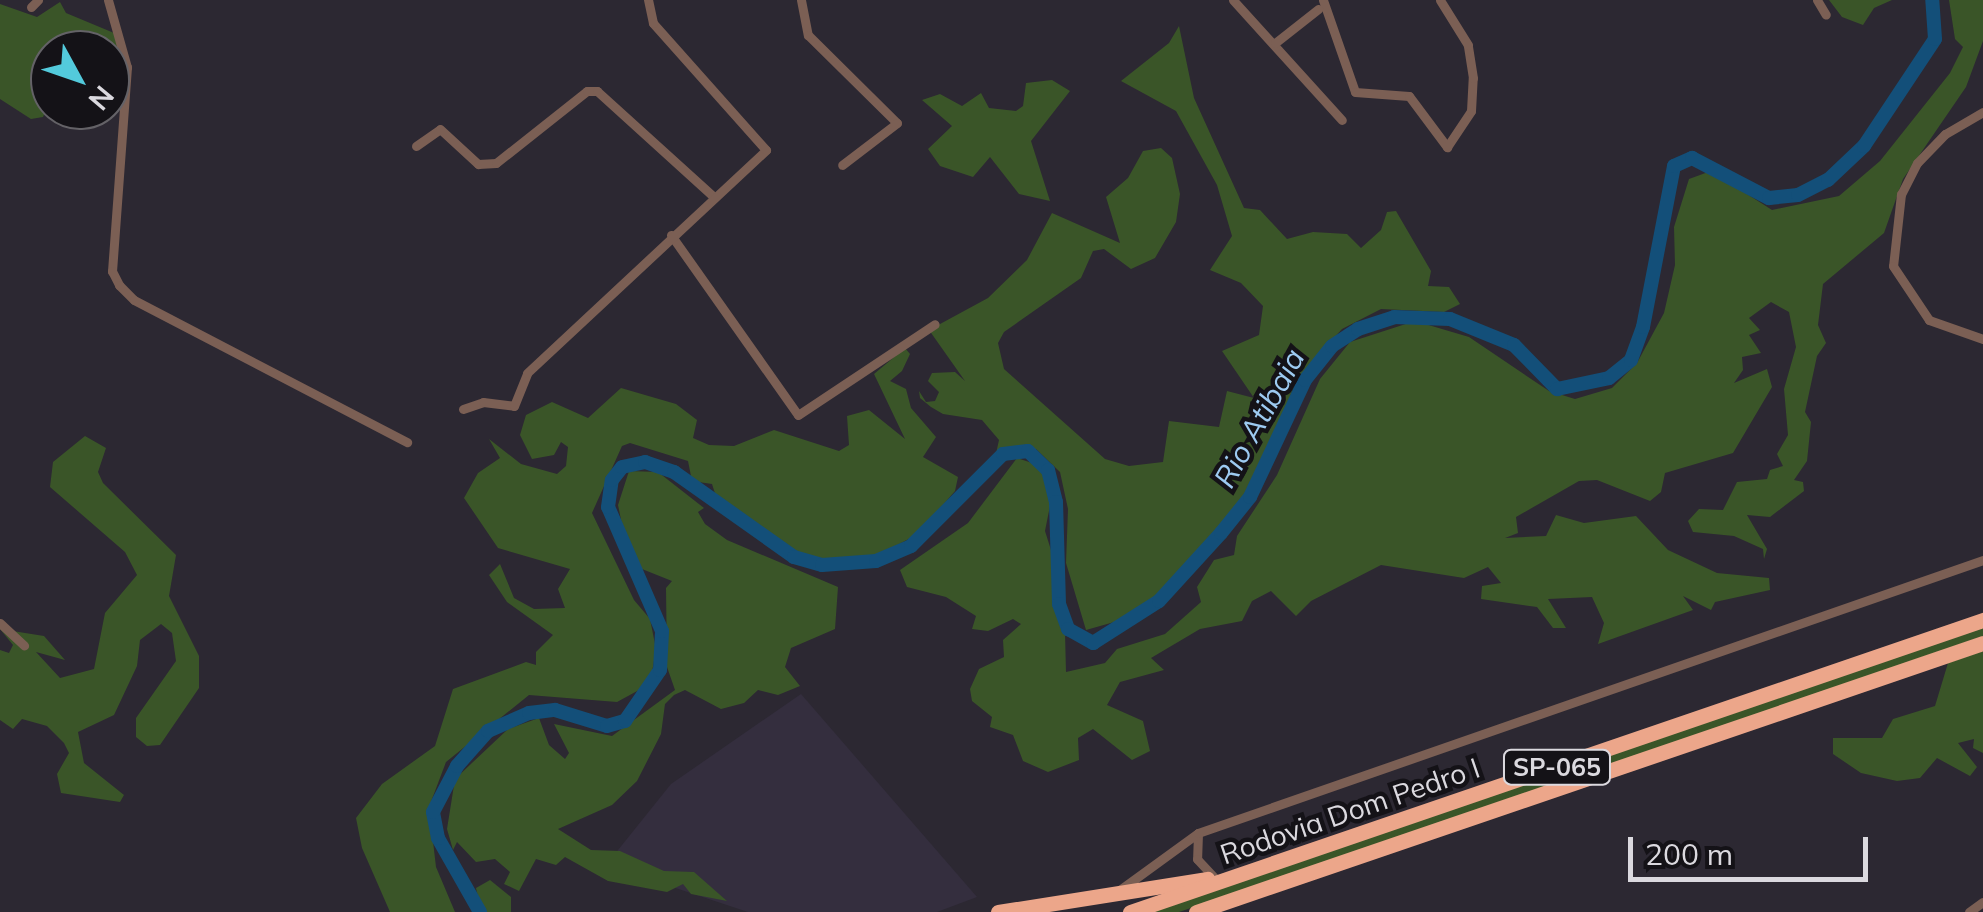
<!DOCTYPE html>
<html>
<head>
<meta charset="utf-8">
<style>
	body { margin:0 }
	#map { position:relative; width:1983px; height:912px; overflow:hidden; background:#2c2832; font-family:Mulish,sans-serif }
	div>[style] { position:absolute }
	.built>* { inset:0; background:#342e3e }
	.green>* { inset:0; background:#3a5528 }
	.river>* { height:14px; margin:-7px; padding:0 7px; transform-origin:7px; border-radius:7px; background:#134f79 }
	.minor>* { height:9px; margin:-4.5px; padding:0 4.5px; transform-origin:4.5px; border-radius:4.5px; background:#7b5f54 }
	.motorway>* { height:15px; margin:-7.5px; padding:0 7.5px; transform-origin:7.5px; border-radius:7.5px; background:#eca68a }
	span { translate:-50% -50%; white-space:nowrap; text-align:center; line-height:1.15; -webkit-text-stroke:9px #141217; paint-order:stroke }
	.shield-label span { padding:2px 8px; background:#141217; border:2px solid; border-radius:8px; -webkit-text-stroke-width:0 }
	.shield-label { font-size:25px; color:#dbd9df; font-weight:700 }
	.street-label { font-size:28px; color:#dbd9df }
	.water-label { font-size:30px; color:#9dcaf1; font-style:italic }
	.north { position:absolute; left:30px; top:30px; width:100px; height:100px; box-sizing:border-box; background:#141217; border:2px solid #646267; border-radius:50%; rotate:130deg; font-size:28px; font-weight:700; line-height:40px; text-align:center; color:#dbd9df }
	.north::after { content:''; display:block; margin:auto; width:35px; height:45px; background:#53cadc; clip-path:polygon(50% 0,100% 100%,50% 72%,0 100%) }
	.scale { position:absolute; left:1628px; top:837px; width:240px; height:45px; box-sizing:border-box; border:5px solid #dbd9df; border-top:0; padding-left:12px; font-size:30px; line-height:35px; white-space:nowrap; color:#dbd9df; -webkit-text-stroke:8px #141217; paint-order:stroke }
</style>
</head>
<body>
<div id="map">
	<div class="built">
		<div style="clip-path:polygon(801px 694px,977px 897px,937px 912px,748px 912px,606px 865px,671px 784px)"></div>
	</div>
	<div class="green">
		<div style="clip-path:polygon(1829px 0,1892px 0,1874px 8px,1863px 25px,1842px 17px)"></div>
		<div style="clip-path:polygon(1949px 0,1983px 0,1983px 41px,1966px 87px,1903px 179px,1884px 233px,1823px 284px,1818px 325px,1826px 343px,1817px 356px,1805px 412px,1811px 422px,1807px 461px,1794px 480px,1803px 482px,1804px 491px,1770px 517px,1747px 515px,1767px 549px,1764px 559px,1763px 549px,1734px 536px,1693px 532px,1688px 521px,1699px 509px,1723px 510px,1737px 482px,1767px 479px,1770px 470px,1783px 466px,1777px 454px,1788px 435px,1784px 389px,1796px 347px,1789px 312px,1771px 302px,1749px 318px,1760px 330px,1749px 335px,1761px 353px,1742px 357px,1743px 370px,1734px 383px,1767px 369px,1772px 387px,1733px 453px,1665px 473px,1661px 492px,1650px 501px,1597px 480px,1579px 481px,1516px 517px,1518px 533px,1505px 538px,1546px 536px,1556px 515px,1584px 523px,1636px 516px,1668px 550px,1717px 573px,1769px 578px,1770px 590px,1715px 602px,1711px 610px,1683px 596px,1693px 610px,1598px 644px,1604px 623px,1592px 597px,1548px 599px,1566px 628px,1553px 628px,1537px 607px,1481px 599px,1482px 586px,1501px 583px,1488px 567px,1464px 578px,1381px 565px,1311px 601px,1296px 616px,1271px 591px,1252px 601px,1242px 621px,1200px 629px,1151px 658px,1164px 670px,1120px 682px,1107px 705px,1143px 721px,1150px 751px,1132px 760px,1093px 729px,1078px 738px,1079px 760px,1048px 772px,1023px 761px,1013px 735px,990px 727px,992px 717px,972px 701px,970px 689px,979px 669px,1004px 657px,1003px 640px,1021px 624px,1013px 619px,988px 631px,972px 629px,976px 616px,946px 597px,907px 587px,900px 570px,968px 523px,1017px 458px,1041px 466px,1053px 491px,1045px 531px,1056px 566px,1054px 608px,1065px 632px,1066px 672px,1105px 663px,1117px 649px,1165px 634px,1201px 602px,1197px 587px,1214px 560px,1234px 555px,1237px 536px,1277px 475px,1320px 379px,1350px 342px,1415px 321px,1469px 337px,1549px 391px,1575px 399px,1612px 388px,1637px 363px,1664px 313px,1675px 265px,1674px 227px,1689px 179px,1711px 171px,1772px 210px,1839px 196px,1880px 161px,1950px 73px,1963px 47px,1955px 39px)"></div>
		<div style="clip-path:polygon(60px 2px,66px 13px,114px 33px,119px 46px,110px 57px,110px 50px,50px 50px,50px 100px,43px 117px,31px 119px,0 99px,0 4px,37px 17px)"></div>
		<div style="clip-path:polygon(1179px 26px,1194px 98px,1244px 208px,1260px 210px,1287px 239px,1313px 232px,1347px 234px,1361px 248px,1381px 230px,1387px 212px,1396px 211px,1431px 271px,1428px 286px,1449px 287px,1460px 304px,1444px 312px,1381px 309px,1342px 329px,1296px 380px,1266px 463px,1226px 529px,1153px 611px,1086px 630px,1066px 563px,1068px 509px,1060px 472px,1036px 449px,1014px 448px,995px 458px,999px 440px,982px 420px,943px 414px,931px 407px,920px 398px,919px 391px,926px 402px,935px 401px,939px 392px,928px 381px,932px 373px,955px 372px,965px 381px,929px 330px,988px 298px,1027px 260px,1052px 213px,1120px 243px,1106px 197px,1128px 178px,1143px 151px,1161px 148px,1172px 158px,1180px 194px,1176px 222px,1155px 258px,1131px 269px,1104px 249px,1093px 251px,1081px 278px,1004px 332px,998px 343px,1004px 369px,1105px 459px,1129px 466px,1163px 462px,1169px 421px,1219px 427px,1227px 391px,1254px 398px,1222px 351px,1259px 335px,1263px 306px,1241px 283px,1210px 270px,1232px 236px,1217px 185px,1176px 111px,1121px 81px,1169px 43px)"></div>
		<div style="clip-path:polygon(1052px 80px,1070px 91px,1031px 141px,1050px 201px,1019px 194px,990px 157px,973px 177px,940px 166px,928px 149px,952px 126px,922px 100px,940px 94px,962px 106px,981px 93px,989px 108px,1016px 111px,1023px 106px,1026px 83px)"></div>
		<div style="clip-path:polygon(905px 348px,910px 354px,902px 371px,890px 381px,906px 389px,911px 408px,936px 437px,923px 457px,958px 477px,955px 491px,918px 534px,856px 567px,827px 566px,775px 547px,720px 509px,712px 484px,692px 481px,688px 461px,630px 443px,622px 446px,592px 513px,634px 600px,650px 619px,656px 649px,650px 684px,617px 702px,529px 695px,446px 762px,429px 807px,436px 867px,455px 912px,390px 912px,362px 848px,356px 818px,382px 784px,435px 746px,453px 689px,526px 662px,536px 665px,536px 652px,553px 635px,507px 602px,489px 575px,500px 564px,514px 598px,534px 609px,565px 608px,558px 589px,570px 569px,498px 548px,464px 498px,478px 473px,500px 458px,489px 439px,521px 464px,557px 474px,566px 466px,568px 447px,561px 442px,554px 455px,532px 459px,520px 435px,526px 415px,552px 402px,588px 418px,621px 388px,676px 404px,697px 420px,693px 438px,709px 445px,734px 446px,774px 430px,839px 451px,849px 445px,847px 416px,869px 410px,905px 439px,874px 374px)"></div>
		<div style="clip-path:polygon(85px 436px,106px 448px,98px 472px,103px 483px,176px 555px,169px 596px,199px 656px,199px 688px,160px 745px,147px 746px,136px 737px,136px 718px,176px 661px,172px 633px,161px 624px,140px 640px,137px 666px,114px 715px,78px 732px,84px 763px,124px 795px,120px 802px,61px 793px,57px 774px,69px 753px,64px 743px,47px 726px,22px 719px,13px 729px,0 720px,0 650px,9px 653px,13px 645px,0 629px,44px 636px,65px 660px,36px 652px,60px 678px,94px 669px,105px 613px,137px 575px,125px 552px,50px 487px,53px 462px)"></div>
		<div style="clip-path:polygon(629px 471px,658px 472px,704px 508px,698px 512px,705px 524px,727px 540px,838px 587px,835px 629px,791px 648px,785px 667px,800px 686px,778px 695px,758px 690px,744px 703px,721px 709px,685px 690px,674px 695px,665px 704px,661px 734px,637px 781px,612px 805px,558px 829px,591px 850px,620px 851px,664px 871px,694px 872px,727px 901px,691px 894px,683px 884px,667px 892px,608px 881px,565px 857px,556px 865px,536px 859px,519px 891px,504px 884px,510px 872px,495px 859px,476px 862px,457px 842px,453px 850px,447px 829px,455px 779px,508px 729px,539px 718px,549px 745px,565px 759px,569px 753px,554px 724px,612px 736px,675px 690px,667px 667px,666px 588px,672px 581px,642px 569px,627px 549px,618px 505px)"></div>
		<div style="clip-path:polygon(1983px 626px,1983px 636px,1379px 845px,1179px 912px,1147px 912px)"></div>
		<div style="clip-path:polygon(1983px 651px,1983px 753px,1973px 748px,1974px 739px,1958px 743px,1977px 767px,1970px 776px,1937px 758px,1920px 778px,1897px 781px,1861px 773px,1833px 754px,1833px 738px,1882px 738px,1893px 719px,1935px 706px,1948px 663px)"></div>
		<div style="clip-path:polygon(490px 880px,511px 897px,511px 912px,481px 912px,476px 888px)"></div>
	</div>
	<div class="river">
		<div style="left:480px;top:912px;width:85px;rotate:-119.6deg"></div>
		<div style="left:438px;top:838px;width:26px;rotate:-101deg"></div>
		<div style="left:433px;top:812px;width:52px;rotate:-62.4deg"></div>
		<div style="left:457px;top:766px;width:47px;rotate:-48.5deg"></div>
		<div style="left:488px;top:731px;width:45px;rotate:-23.7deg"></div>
		<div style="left:529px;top:713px;width:26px;rotate:-7deg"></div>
		<div style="left:555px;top:710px;width:54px;rotate:17.1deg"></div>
		<div style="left:607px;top:726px;width:19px;rotate:-16deg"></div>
		<div style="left:625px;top:721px;width:62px;rotate:-55.5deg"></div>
		<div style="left:660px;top:670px;width:39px;rotate:-87deg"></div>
		<div style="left:662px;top:631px;width:135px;rotate:-113.5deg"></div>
		<div style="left:608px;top:507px;width:27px;rotate:-82deg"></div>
		<div style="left:612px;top:480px;width:16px;rotate:-52deg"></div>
		<div style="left:622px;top:467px;width:24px;rotate:-12deg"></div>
		<div style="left:645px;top:462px;width:31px;rotate:19deg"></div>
		<div style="left:674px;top:472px;width:147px;rotate:35.3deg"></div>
		<div style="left:794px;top:557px;width:29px;rotate:16deg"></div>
		<div style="left:822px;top:565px;width:54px;rotate:-4.2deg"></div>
		<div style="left:876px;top:561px;width:38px;rotate:-23deg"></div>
		<div style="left:911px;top:546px;width:130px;rotate:-45deg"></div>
		<div style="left:1003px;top:454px;width:25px;rotate:-7deg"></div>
		<div style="left:1028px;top:451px;width:28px;rotate:44deg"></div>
		<div style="left:1048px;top:470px;width:33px;rotate:76deg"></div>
		<div style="left:1056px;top:502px;width:102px;rotate:88.3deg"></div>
		<div style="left:1059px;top:604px;width:27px;rotate:70deg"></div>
		<div style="left:1068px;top:629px;width:29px;rotate:29deg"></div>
		<div style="left:1093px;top:643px;width:78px;rotate:-32.5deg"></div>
		<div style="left:1159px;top:601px;width:92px;rotate:-47.6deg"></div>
		<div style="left:1221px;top:533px;width:46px;rotate:-51.1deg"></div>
		<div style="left:1250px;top:497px;width:129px;rotate:-64.8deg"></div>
		<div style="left:1305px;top:380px;width:43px;rotate:-51.5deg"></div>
		<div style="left:1332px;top:346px;width:31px;rotate:-33deg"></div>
		<div style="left:1358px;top:329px;width:38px;rotate:-18deg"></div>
		<div style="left:1394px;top:317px;width:56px;rotate:2deg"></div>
		<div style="left:1450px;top:319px;width:69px;rotate:22.1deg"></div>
		<div style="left:1514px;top:345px;width:62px;rotate:45.7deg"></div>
		<div style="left:1557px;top:389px;width:53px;rotate:-11.9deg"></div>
		<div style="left:1609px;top:378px;width:28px;rotate:-39deg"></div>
		<div style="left:1631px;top:360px;width:35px;rotate:-70deg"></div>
		<div style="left:1643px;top:327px;width:164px;rotate:-79.1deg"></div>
		<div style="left:1674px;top:166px;width:20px;rotate:-24deg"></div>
		<div style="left:1692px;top:158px;width:87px;rotate:27.5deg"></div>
		<div style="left:1769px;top:198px;width:29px;rotate:-6deg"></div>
		<div style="left:1798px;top:195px;width:34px;rotate:-27deg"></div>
		<div style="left:1828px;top:180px;width:50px;rotate:-43.4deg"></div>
		<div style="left:1864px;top:146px;width:128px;rotate:-56.4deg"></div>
		<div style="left:1935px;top:39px;width:39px;rotate:-94deg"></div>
	</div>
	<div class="minor">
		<div style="left:108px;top:0;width:70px;rotate:74.2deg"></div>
		<div style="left:127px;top:67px;width:205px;rotate:94.2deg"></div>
		<div style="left:112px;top:271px;width:16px;rotate:63deg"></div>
		<div style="left:119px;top:285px;width:21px;rotate:45deg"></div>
		<div style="left:134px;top:300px;width:308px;rotate:27.5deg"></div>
		<div style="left:801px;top:0;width:36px;rotate:79deg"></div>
		<div style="left:808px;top:35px;width:125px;rotate:44.7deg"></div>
		<div style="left:897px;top:123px;width:69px;rotate:142.6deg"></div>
		<div style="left:1233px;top:0;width:162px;rotate:47.8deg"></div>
		<div style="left:1323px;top:0;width:97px;rotate:70.8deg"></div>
		<div style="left:1355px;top:92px;width:54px;rotate:4.2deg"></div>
		<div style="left:1409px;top:96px;width:64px;rotate:53.3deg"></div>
		<div style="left:1447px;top:147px;width:43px;rotate:-56.3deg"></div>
		<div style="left:1471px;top:111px;width:33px;rotate:-87deg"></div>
		<div style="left:1473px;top:78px;width:33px;rotate:-99deg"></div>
		<div style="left:1468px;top:45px;width:53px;rotate:-121.9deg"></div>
		<div style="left:1817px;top:0;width:17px;rotate:59deg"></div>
		<div style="left:31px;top:7px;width:10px;rotate:-45deg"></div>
		<div style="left:1275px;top:43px;width:55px;rotate:-38.3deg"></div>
		<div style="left:1983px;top:112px;width:44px;rotate:149.9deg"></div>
		<div style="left:1945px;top:134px;width:40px;rotate:134deg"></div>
		<div style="left:1917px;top:163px;width:35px;rotate:117deg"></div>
		<div style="left:1901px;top:194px;width:72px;rotate:96.3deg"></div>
		<div style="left:1893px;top:266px;width:65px;rotate:56.3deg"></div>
		<div style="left:1929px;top:320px;width:57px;rotate:19.4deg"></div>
		<div style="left:416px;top:146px;width:29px;rotate:-35deg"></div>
		<div style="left:440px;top:129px;width:52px;rotate:42.6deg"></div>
		<div style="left:478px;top:164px;width:18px;rotate:-3deg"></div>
		<div style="left:496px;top:163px;width:116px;rotate:-38.4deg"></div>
		<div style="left:587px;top:91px;width:10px"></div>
		<div style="left:597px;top:91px;width:158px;rotate:42.2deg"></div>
		<div style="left:671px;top:235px;width:220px;rotate:54.8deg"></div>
		<div style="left:798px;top:415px;width:164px;rotate:-33.6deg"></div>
		<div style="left:463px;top:409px;width:21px;rotate:-19deg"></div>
		<div style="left:483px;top:402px;width:31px;rotate:7deg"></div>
		<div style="left:514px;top:406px;width:35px;rotate:-68deg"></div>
		<div style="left:527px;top:373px;width:327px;rotate:-43deg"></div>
		<div style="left:766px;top:150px;width:170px;rotate:-131.7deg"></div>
		<div style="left:653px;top:23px;width:24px;rotate:-102deg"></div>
		<div style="left:0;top:623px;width:33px;rotate:43deg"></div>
		<div style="left:1198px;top:833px;width:26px;rotate:92deg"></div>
		<div style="left:1197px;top:859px;width:26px;rotate:47deg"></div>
		<div style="left:1121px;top:889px;width:95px;rotate:-36deg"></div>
		<div style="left:1198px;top:833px;width:831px;rotate:-19.18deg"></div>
		<div style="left:1969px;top:912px;width:17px;rotate:-36deg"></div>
	</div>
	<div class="motorway">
		<div style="left:998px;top:912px;width:212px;rotate:-9deg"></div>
		<div style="left:1130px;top:912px;width:902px;rotate:-18.9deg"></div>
		<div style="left:1196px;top:912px;width:832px;rotate:-18.87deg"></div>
	</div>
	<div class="shield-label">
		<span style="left:1557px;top:767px">SP-065</span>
	</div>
	<div class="street-label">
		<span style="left:1350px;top:811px;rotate:-19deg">Rodovia Dom Pedro I</span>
	</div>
	<div class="water-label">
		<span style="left:1259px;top:418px;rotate:-61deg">Rio Atibaia</span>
	</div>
	<div class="north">N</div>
	<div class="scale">200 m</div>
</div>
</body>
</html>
